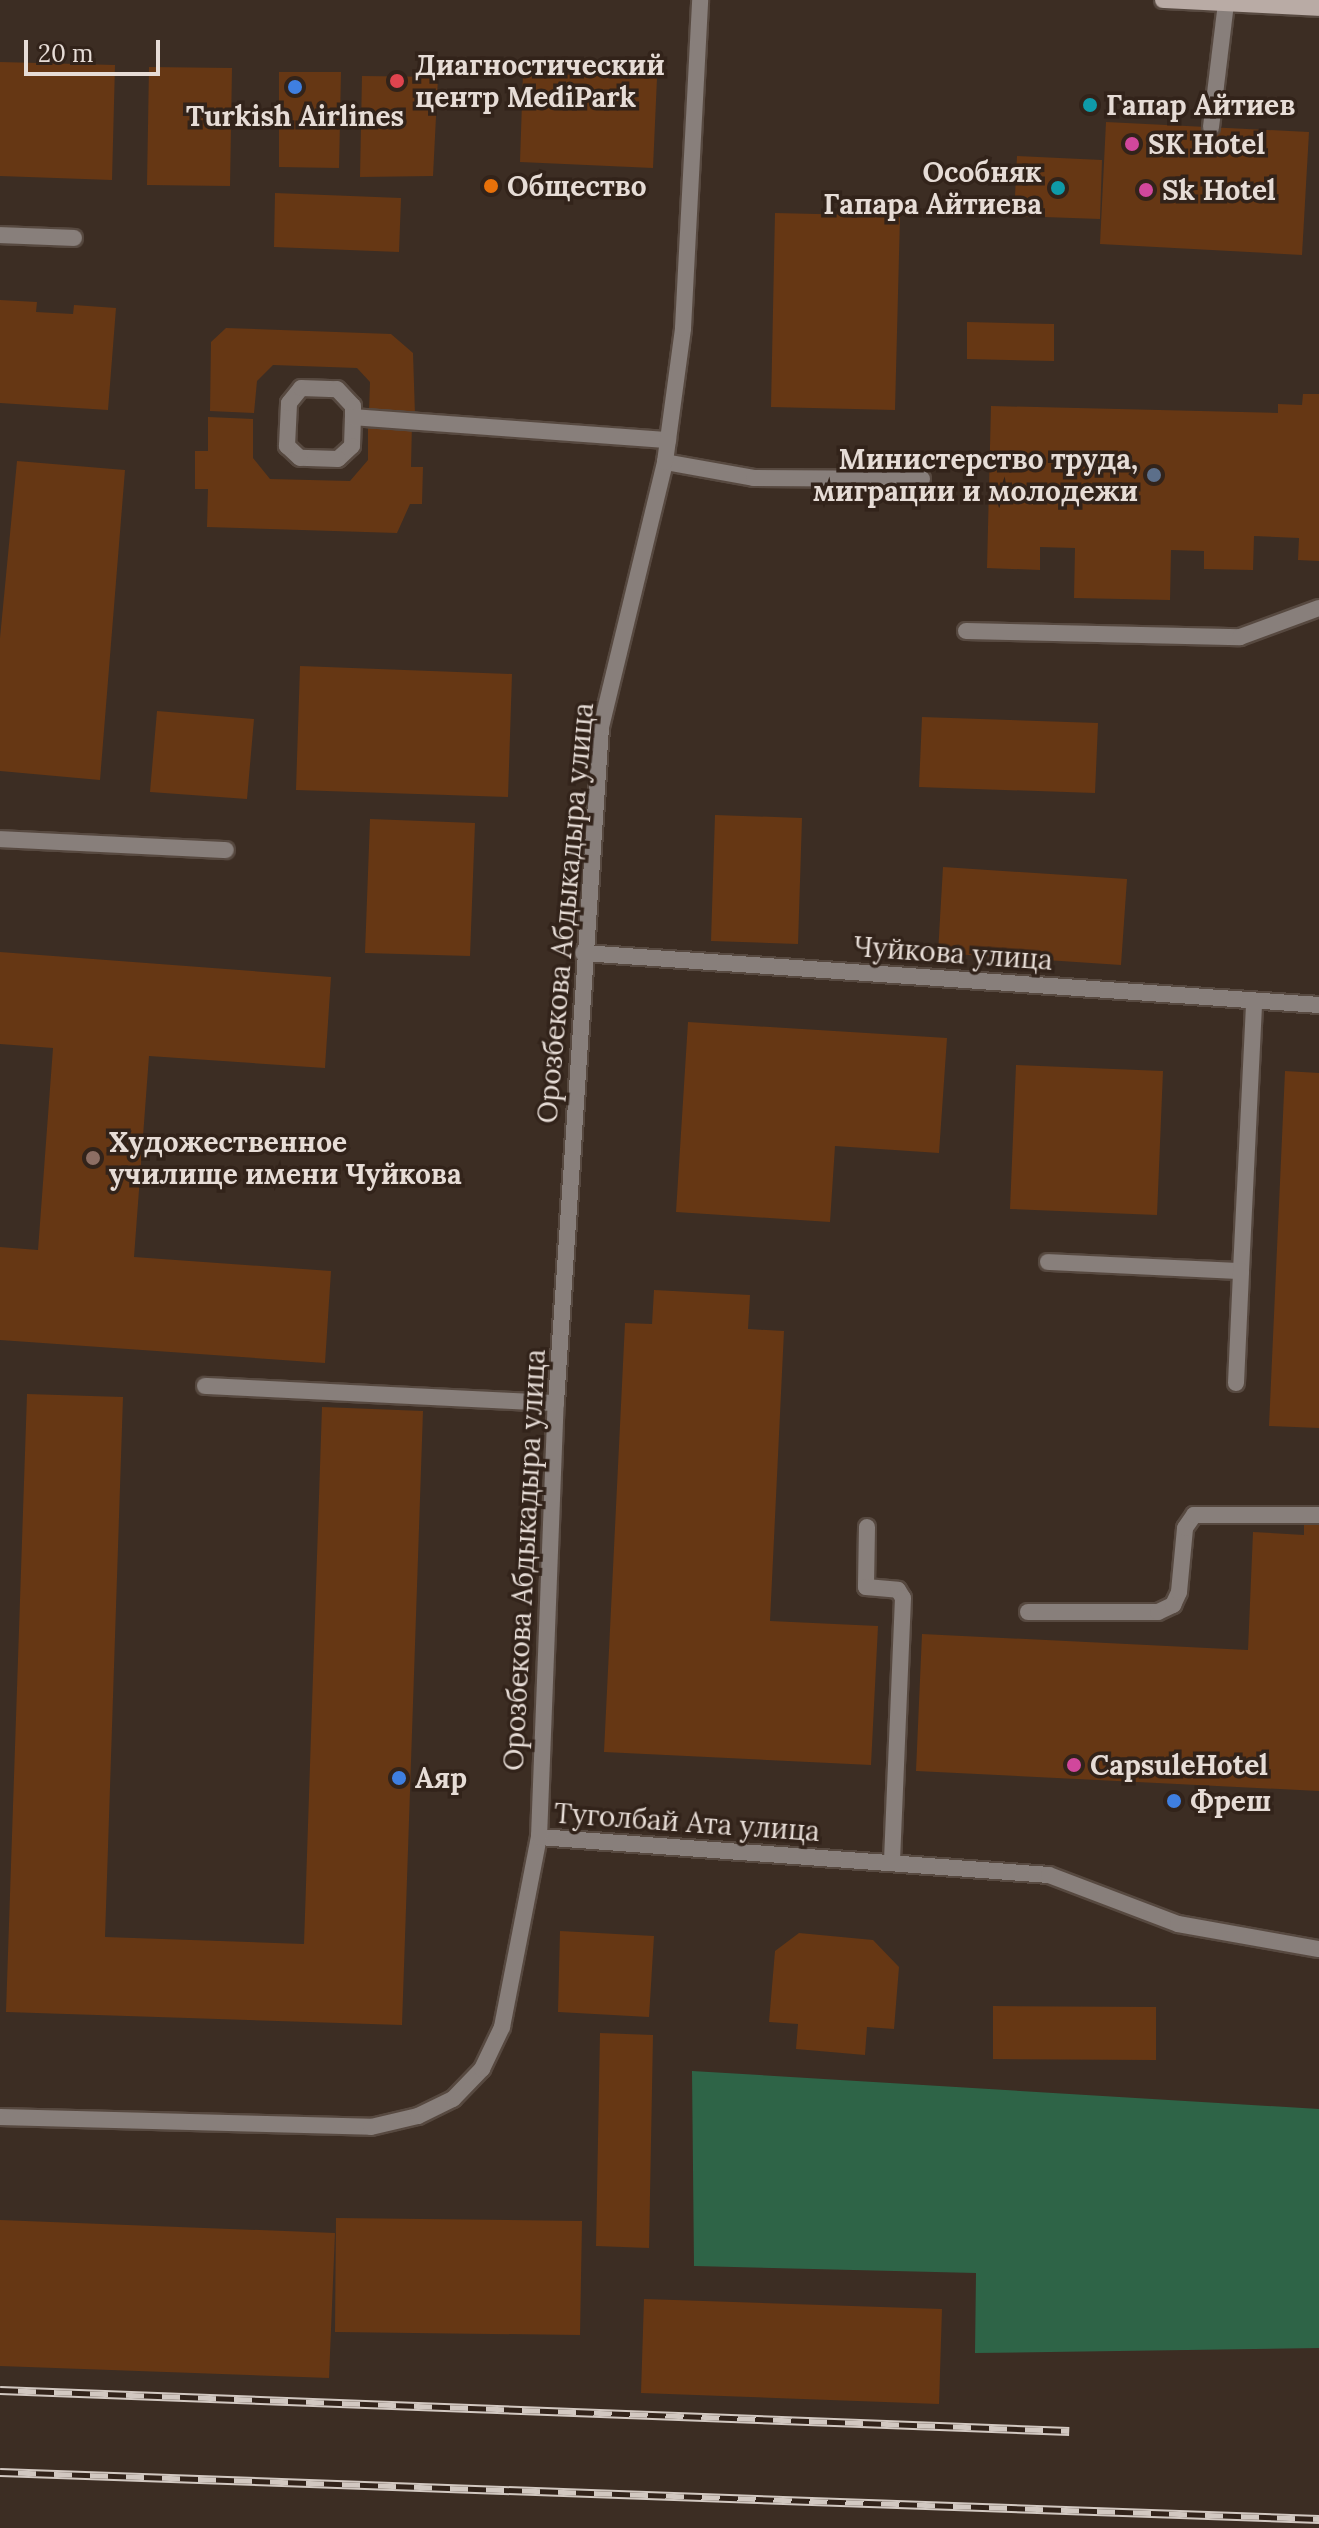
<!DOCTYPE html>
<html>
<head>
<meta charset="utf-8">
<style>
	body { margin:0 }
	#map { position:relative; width:1319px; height:2528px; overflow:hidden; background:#3c2d23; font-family:Lora,serif }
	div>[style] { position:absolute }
	.green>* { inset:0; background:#2e6447 }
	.building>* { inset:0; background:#663714 }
	.roads { filter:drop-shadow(2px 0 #574940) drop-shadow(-2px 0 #574940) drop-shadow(0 2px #574940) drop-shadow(0 -2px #574940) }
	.service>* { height:16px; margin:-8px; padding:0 8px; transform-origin:8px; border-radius:8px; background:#887f7b }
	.minor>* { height:16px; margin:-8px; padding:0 8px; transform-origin:8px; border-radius:8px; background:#887f7b }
	.secondary>* { height:16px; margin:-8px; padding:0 8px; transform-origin:8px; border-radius:8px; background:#b9aba5 }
	.rail>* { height:9px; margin-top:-4.5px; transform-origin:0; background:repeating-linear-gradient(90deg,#32231a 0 18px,#d2c8c1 0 36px); box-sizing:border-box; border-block:2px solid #d2c8c1 }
	.dots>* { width:22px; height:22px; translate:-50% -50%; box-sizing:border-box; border:4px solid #32231a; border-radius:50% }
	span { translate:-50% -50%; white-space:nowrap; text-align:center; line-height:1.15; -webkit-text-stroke:7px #32231a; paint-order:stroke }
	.poi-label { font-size:28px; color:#e6dcd6; font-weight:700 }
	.left { translate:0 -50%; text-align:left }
	.right { translate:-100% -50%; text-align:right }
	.street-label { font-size:28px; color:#e6dcd6 }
	.scale { position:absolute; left:24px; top:40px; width:136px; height:36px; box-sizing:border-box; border:4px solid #e6dcd6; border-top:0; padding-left:10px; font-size:24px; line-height:28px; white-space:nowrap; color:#e6dcd6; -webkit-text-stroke:6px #32231a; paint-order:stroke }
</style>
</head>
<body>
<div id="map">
	<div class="green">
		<div style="clip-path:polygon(692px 2071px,1319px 2109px,1319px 2348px,975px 2353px,976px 2273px,694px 2266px)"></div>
	</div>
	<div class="building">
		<div style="clip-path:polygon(0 62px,115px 65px,112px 180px,0 176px)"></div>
		<div style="clip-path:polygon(149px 67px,232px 68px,230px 186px,147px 185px)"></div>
		<div style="clip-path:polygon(279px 72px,341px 72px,339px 168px,279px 167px)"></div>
		<div style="clip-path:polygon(523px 73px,657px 78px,653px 168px,520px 162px)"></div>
		<div style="clip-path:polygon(362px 76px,438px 77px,433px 176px,360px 177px)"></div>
		<div style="clip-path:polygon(1106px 122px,1309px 132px,1302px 255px,1100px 244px)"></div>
		<div style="clip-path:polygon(1017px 156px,1102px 160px,1100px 219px,1014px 216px)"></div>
		<div style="clip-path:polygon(275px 193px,401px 198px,399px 252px,274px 247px)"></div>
		<div style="clip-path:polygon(775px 213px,900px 216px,895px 410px,771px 407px)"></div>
		<div style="clip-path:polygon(0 300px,37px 302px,36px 312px,73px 314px,74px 305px,116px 308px,108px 410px,0 403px)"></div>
		<div style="clip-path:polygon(967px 322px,1054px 324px,1054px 361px,967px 359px)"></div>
		<div style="clip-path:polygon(226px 328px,391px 334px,413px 353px,415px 415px,369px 413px,370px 382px,357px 368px,273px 365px,257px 381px,254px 413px,210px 411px,211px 342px)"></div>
		<div style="clip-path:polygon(1303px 394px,1319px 394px,1319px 561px,1298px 560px,1299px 538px,1254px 536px,1253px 570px,1204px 569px,1204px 551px,1171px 550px,1170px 600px,1074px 598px,1075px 548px,1040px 547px,1040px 570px,987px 568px,991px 406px,1278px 413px,1278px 404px,1302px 405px)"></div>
		<div style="clip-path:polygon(208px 417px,253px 419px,253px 458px,270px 479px,350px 481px,368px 460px,368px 422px,412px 423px,411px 467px,423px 467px,422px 504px,410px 504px,397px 533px,207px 527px,208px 489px,195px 489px,195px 451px,208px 451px)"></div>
		<div style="clip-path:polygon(17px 461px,125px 470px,100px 780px,0 771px,0 638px)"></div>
		<div style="clip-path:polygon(300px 666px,512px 674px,508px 797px,296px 790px)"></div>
		<div style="clip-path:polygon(157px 711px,254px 719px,247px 799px,150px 792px)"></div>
		<div style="clip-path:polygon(922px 717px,1098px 723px,1095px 793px,919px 787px)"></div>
		<div style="clip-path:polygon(715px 815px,802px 818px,798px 944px,711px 941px)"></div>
		<div style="clip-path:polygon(370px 819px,475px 823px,470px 956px,365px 953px)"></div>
		<div style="clip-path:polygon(943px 867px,1127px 879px,1121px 965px,938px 953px)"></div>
		<div style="clip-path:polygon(0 952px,331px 977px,325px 1068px,149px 1056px,134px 1257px,331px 1271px,325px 1363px,0 1340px,0 1247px,38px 1250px,53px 1048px,0 1044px)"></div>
		<div style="clip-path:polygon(688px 1022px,947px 1038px,939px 1153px,835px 1146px,830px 1222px,676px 1212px)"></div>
		<div style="clip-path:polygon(1016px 1065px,1163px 1071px,1157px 1215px,1010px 1209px)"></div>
		<div style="clip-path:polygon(1285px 1071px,1319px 1073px,1319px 1428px,1269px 1426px)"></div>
		<div style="clip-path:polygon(654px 1290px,750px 1295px,748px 1329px,784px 1331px,770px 1621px,878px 1626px,871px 1765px,604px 1752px,625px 1323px,652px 1324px)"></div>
		<div style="clip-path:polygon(27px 1394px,123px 1397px,105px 1937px,304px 1944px,322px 1407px,423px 1411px,402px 2025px,6px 2012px)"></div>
		<div style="clip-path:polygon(1304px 1523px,1319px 1524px,1319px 1791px,916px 1771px,922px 1634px,1248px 1650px,1253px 1532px,1304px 1535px)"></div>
		<div style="clip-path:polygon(560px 1931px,654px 1936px,649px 2017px,558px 2012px)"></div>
		<div style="clip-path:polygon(799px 1933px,873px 1940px,899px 1967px,894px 2029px,867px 2027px,865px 2055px,796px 2049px,798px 2024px,769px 2022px,775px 1951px)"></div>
		<div style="clip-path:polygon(993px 2006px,1156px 2007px,1156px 2060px,993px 2059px)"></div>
		<div style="clip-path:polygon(600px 2033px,653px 2035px,649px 2248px,596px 2246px)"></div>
		<div style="clip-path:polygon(336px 2218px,582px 2221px,580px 2335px,335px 2332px)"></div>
		<div style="clip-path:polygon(0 2220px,335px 2233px,329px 2378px,0 2366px)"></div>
		<div style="clip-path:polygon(644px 2299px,942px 2309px,939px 2404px,641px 2393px)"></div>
	</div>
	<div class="roads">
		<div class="service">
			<div style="left:1211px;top:127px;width:125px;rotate:-83.1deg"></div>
			<div style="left:0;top:235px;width:74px;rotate:2.3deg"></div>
			<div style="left:353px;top:417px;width:29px;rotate:92deg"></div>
			<div style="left:352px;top:446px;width:19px;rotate:137deg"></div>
			<div style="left:338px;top:459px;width:38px;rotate:-178deg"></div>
			<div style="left:300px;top:458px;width:18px;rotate:-137deg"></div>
			<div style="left:287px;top:446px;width:43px;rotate:-87.3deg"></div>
			<div style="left:289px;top:403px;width:19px;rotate:-51deg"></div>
			<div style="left:301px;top:388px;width:36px;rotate:2deg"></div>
			<div style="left:337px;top:389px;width:23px;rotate:47deg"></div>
			<div style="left:353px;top:406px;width:11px;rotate:90deg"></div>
			<div style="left:353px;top:417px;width:316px;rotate:4.2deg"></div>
			<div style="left:665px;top:462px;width:90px;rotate:10.2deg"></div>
			<div style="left:754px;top:478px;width:168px;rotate:0.3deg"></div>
			<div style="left:966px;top:631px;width:274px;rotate:1.3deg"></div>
			<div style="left:1240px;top:637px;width:84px;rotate:-20.2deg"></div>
			<div style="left:1048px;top:1262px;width:193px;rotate:2.7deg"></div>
			<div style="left:1241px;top:1271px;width:270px;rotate:-87.2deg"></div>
			<div style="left:1236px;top:1383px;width:112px;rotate:-87.4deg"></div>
			<div style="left:205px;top:1386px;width:351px;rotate:2.8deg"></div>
			<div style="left:867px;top:1527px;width:60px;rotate:91deg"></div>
			<div style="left:866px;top:1587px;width:32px;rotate:5deg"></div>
			<div style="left:898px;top:1590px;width:9px;rotate:58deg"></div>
			<div style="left:903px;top:1598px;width:263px;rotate:92.4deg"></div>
			<div style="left:1028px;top:1612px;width:130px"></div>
			<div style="left:1158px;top:1612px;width:17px;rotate:-25deg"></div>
			<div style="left:1173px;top:1605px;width:14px;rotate:-65deg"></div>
			<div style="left:1179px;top:1592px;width:64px;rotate:-84.6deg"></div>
			<div style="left:1185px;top:1528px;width:16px;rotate:-55deg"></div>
			<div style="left:1194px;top:1515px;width:125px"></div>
		</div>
		<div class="minor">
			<div style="left:0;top:839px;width:226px;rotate:2.8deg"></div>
			<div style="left:583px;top:953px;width:738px;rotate:4.04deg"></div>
			<div style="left:539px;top:1837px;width:511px;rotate:4.26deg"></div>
			<div style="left:1049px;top:1875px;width:138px;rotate:20.8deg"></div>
			<div style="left:1178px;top:1924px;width:143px;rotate:10.1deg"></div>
			<div style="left:0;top:2117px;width:371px;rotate:1.5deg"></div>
			<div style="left:371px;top:2127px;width:48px;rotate:-13.2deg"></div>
			<div style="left:418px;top:2116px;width:39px;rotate:-26deg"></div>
			<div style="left:453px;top:2099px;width:42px;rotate:-46deg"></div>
			<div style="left:482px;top:2069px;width:47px;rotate:-64.5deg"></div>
			<div style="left:502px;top:2027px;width:194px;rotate:-79deg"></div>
			<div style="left:539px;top:1837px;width:434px;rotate:-87.8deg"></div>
			<div style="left:556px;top:1403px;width:677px;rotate:-86.19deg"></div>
			<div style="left:601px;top:727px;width:273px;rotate:-76.4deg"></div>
			<div style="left:665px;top:462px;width:135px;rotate:-82.3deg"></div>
			<div style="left:683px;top:328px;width:328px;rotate:-87deg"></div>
		</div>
		<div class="secondary">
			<div style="left:1163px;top:0;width:156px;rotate:2.9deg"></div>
		</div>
	</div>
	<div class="rail">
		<div style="left:0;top:2390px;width:1070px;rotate:2.2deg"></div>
		<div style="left:0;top:2472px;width:1320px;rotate:2.04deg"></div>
	</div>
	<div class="dots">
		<div style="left:397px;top:81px;background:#e0444e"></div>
		<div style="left:295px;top:87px;background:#3f7fe0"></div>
		<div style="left:1090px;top:105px;background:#0f9aa8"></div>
		<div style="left:1132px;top:144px;background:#d1479c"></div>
		<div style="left:491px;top:186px;background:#e8710a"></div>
		<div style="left:1058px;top:188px;background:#0f9aa8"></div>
		<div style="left:1146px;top:190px;background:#d1479c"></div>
		<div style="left:1154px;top:475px;background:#5c6f8a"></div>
		<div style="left:93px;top:1158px;background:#8d6e63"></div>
		<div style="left:1074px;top:1765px;background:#d1479c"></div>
		<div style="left:399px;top:1778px;background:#3f7fe0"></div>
		<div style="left:1174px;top:1801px;background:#3f7fe0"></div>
	</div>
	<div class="poi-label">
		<span class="left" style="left:415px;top:81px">Диагностический<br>центр MediPark</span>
		<span class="left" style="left:1106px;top:105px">Гапар Айтиев</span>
		<span style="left:295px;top:116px">Turkish Airlines</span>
		<span class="left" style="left:1148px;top:144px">SK Hotel</span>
		<span class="right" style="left:1042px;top:188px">Особняк<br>Гапара Айтиева</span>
		<span class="left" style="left:507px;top:186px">Общество</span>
		<span class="left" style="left:1162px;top:190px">Sk Hotel</span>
		<span class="right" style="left:1138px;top:475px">Министерство труда,<br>миграции и молодежи</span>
		<span class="left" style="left:109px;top:1158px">Художественное<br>училище имени Чуйкова</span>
		<span class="left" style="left:1090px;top:1765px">CapsuleHotel</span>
		<span class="left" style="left:415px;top:1778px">Аяр</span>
		<span class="left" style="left:1190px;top:1801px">Фреш</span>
	</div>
	<div class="street-label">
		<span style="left:565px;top:913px;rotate:-85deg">Орозбекова Абдыкадыра улица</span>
		<span style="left:953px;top:953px;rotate:4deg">Чуйкова улица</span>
		<span style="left:524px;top:1560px;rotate:-87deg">Орозбекова Абдыкадыра улица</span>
		<span style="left:687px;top:1822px;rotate:4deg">Туголбай Ата улица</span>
	</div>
	<div class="scale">20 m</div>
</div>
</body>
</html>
